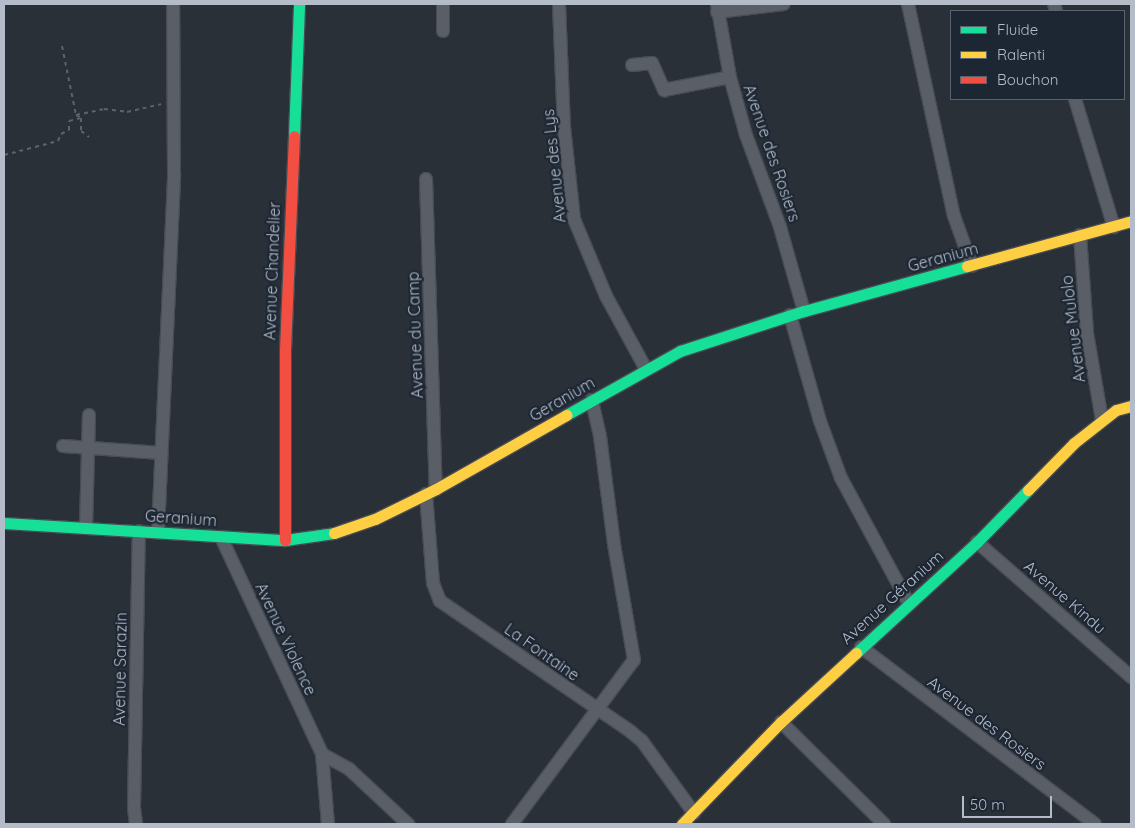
<!DOCTYPE html>
<html>
<head>
<meta charset="utf-8">
<style>
	body { margin:0 }
	#map { position:relative; width:1135px; height:828px; overflow:hidden; background:#2a3038; font-family:Quicksand,sans-serif }
	div>[style] { position:absolute }
	.path>* { height:2px; margin-top:-1px; transform-origin:0; background:repeating-linear-gradient(90deg,#5d636a 0 4px,transparent 0 8px) }
	.roads { filter:drop-shadow(1px 0 #484c53) drop-shadow(-1px 0 #484c53) drop-shadow(0 1px #484c53) drop-shadow(0 -1px #484c53) }
	.street>* { height:12px; margin:-6px; padding:0 6px; transform-origin:6px; border-radius:6px; background:#5a5e66 }
	.fast>* { height:11px; margin:-5.5px; padding:0 5.5px; transform-origin:5.5px; border-radius:5.5px; background:#16e098 }
	.slow>* { height:11px; margin:-5.5px; padding:0 5.5px; transform-origin:5.5px; border-radius:5.5px; background:#ffcf43 }
	.jam>* { height:11px; margin:-5.5px; padding:0 5.5px; transform-origin:5.5px; border-radius:5.5px; background:#f24e42 }
	span { translate:-50% -50%; white-space:nowrap; text-align:center; line-height:1.15; -webkit-text-stroke:4.5px #1d2633; paint-order:stroke }
	.street-label { font-size:16px; color:#b4bcc9 }
	.frame { position:absolute; inset:0; border:5px solid #b4bcc9; pointer-events:none }
	.legend { position:absolute; left:950px; top:10px; width:175px; height:90px; box-sizing:border-box; background:#1d2633; border:1px solid #59626f; margin:0; padding:6px 9px; list-style:none; font-size:15px; color:#b4bcc9 }
	.legend li { display:flex; align-items:center; gap:10px; height:25px }
	.legend b { width:25px; border:1px solid #59626f }
	.scale { position:absolute; left:962px; top:796px; width:90px; height:22px; box-sizing:border-box; border:2px solid #b4bcc9; border-top:0; padding-left:6px; font-size:15px; line-height:18px; white-space:nowrap; color:#b4bcc9; -webkit-text-stroke:4px #1d2633; paint-order:stroke }
</style>
</head>
<body>
<div id="map">
	<div class="path">
		<div style="left:62px;top:46px;width:70px;rotate:78.5deg"></div>
		<div style="left:76px;top:115px;width:6px;rotate:31deg"></div>
		<div style="left:81px;top:118px;width:13px;rotate:90deg"></div>
		<div style="left:81px;top:131px;width:10px;rotate:37deg"></div>
		<div style="left:76px;top:115px;width:29px;rotate:-12deg"></div>
		<div style="left:104px;top:109px;width:23px;rotate:7deg"></div>
		<div style="left:127px;top:112px;width:35px;rotate:-13deg"></div>
		<div style="left:4px;top:155px;width:56px;rotate:-14.5deg"></div>
		<div style="left:58px;top:141px;width:8px;rotate:-67deg"></div>
		<div style="left:61px;top:134px;width:9px;rotate:-27deg"></div>
		<div style="left:69px;top:130px;width:9px;rotate:-90deg"></div>
		<div style="left:69px;top:121px;width:12px;rotate:-14deg"></div>
	</div>
	<div class="roads">
		<div class="street">
			<div style="left:443px;top:4px;width:27px;rotate:90deg"></div>
			<div style="left:559px;top:4px;width:123px;rotate:87.7deg"></div>
			<div style="left:564px;top:127px;width:93px;rotate:83.8deg"></div>
			<div style="left:574px;top:219px;width:83px;rotate:67.4deg"></div>
			<div style="left:606px;top:296px;width:83px;rotate:61.3deg"></div>
			<div style="left:717px;top:4px;width:74px;rotate:79.9deg"></div>
			<div style="left:730px;top:77px;width:60px;rotate:74.6deg"></div>
			<div style="left:746px;top:135px;width:98px;rotate:69.7deg"></div>
			<div style="left:780px;top:227px;width:87px;rotate:74.1deg"></div>
			<div style="left:908px;top:4px;width:217px;rotate:77.8deg"></div>
			<div style="left:954px;top:216px;width:53px;rotate:70.2deg"></div>
			<div style="left:1054px;top:4px;width:7px;rotate:74deg"></div>
			<div style="left:717px;top:12px;width:67px;rotate:-6.8deg"></div>
			<div style="left:632px;top:65px;width:20px;rotate:-6deg"></div>
			<div style="left:652px;top:63px;width:30px;rotate:66deg"></div>
			<div style="left:664px;top:90px;width:67px;rotate:-11.1deg"></div>
			<div style="left:1075px;top:99px;width:134px;rotate:73.1deg"></div>
			<div style="left:426px;top:179px;width:310px;rotate:88.2deg"></div>
			<div style="left:1080px;top:235px;width:98px;rotate:85.9deg"></div>
			<div style="left:1087px;top:333px;width:88px;rotate:80.2deg"></div>
			<div style="left:790px;top:315px;width:110px;rotate:74.2deg"></div>
			<div style="left:820px;top:421px;width:61px;rotate:69.8deg"></div>
			<div style="left:841px;top:478px;width:141px;rotate:61.6deg"></div>
			<div style="left:63px;top:446px;width:98px;rotate:4.1deg"></div>
			<div style="left:426px;top:494px;width:89px;rotate:85.5deg"></div>
			<div style="left:433px;top:583px;width:19px;rotate:69deg"></div>
			<div style="left:440px;top:601px;width:232px;rotate:34.4deg"></div>
			<div style="left:631px;top:732px;width:14px;rotate:39deg"></div>
			<div style="left:642px;top:741px;width:89px;rotate:54.2deg"></div>
			<div style="left:86px;top:528px;width:113px;rotate:-88.5deg"></div>
			<div style="left:158px;top:531px;width:357px;rotate:-87.4deg"></div>
			<div style="left:174px;top:174px;width:170px;rotate:-90.3deg"></div>
			<div style="left:221px;top:537px;width:239px;rotate:65deg"></div>
			<div style="left:322px;top:754px;width:70px;rotate:85.1deg"></div>
			<div style="left:977px;top:542px;width:205px;rotate:41.2deg"></div>
			<div style="left:861px;top:647px;width:293px;rotate:37.1deg"></div>
			<div style="left:781px;top:722px;width:145px;rotate:44.7deg"></div>
			<div style="left:322px;top:754px;width:31px;rotate:29deg"></div>
			<div style="left:349px;top:769px;width:81px;rotate:43deg"></div>
			<div style="left:136px;top:824px;width:16px;rotate:-97deg"></div>
			<div style="left:134px;top:808px;width:277px;rotate:-89deg"></div>
			<div style="left:512px;top:824px;width:204px;rotate:-53.4deg"></div>
			<div style="left:634px;top:660px;width:118px;rotate:-99.8deg"></div>
			<div style="left:614px;top:544px;width:109px;rotate:-97.4deg"></div>
			<div style="left:600px;top:436px;width:37px;rotate:-103deg"></div>
		</div>
		<div class="fast">
			<div style="left:294px;top:136px;width:132px;rotate:-87.8deg"></div>
			<div style="left:566px;top:415px;width:131px;rotate:-29.3deg"></div>
			<div style="left:680px;top:351px;width:130px;rotate:-17.9deg"></div>
			<div style="left:804px;top:311px;width:169px;rotate:-15.4deg"></div>
			<div style="left:4px;top:523px;width:282px;rotate:3.5deg"></div>
			<div style="left:285px;top:540px;width:49px;rotate:-8.1deg"></div>
			<div style="left:856px;top:653px;width:164px;rotate:-42.5deg"></div>
			<div style="left:977px;top:542px;width:73px;rotate:-45.6deg"></div>
		</div>
		<div class="slow">
			<div style="left:967px;top:266px;width:170px;rotate:-15.3deg"></div>
			<div style="left:1028px;top:490px;width:66px;rotate:-45.6deg"></div>
			<div style="left:1074px;top:443px;width:53px;rotate:-38.2deg"></div>
			<div style="left:1116px;top:410px;width:16px;rotate:-15deg"></div>
			<div style="left:334px;top:533px;width:43px;rotate:-18.9deg"></div>
			<div style="left:375px;top:519px;width:68px;rotate:-26.2deg"></div>
			<div style="left:436px;top:489px;width:150px;rotate:-29.6deg"></div>
			<div style="left:682px;top:824px;width:142px;rotate:-45.9deg"></div>
			<div style="left:781px;top:722px;width:102px;rotate:-42.6deg"></div>
		</div>
		<div class="jam">
			<div style="left:285px;top:540px;width:190px;rotate:-90deg"></div>
			<div style="left:285px;top:350px;width:214px;rotate:-87.6deg"></div>
		</div>
	</div>
	<div class="street-label">
		<span style="left:772px;top:153px;rotate:71deg">Avenue des Rosiers</span>
		<span style="left:554px;top:166px;rotate:-96deg">Avenue des Lys</span>
		<span style="left:943px;top:257px;rotate:-15deg">Geranium</span>
		<span style="left:272px;top:271px;rotate:-88deg">Avenue Chandelier</span>
		<span style="left:1073px;top:329px;rotate:-97deg">Avenue Mulolo</span>
		<span style="left:415px;top:335px;rotate:-92deg">Avenue du Camp</span>
		<span style="left:562px;top:399px;rotate:-30deg">Geranium</span>
		<span style="left:181px;top:518px;rotate:4deg">Geranium</span>
		<span style="left:892px;top:597px;rotate:-42deg">Avenue Géranium</span>
		<span style="left:1065px;top:597px;rotate:41deg">Avenue Kindu</span>
		<span style="left:286px;top:639px;rotate:65deg">Avenue Violence</span>
		<span style="left:542px;top:652px;rotate:35deg">La Fontaine</span>
		<span style="left:120px;top:669px;rotate:-89deg">Avenue Sarazin</span>
		<span style="left:987px;top:723px;rotate:37deg">Avenue des Rosiers</span>
	</div>
	<div class="frame"></div>
	<ul class="legend">
	<li><b style="height:6px;background:#16e098"></b>Fluide</li>
	<li><b style="height:6px;background:#ffcf43"></b>Ralenti</li>
	<li><b style="height:6px;background:#f24e42"></b>Bouchon</li>
	</ul>
	<div class="scale">50 m</div>
</div>
</body>
</html>
